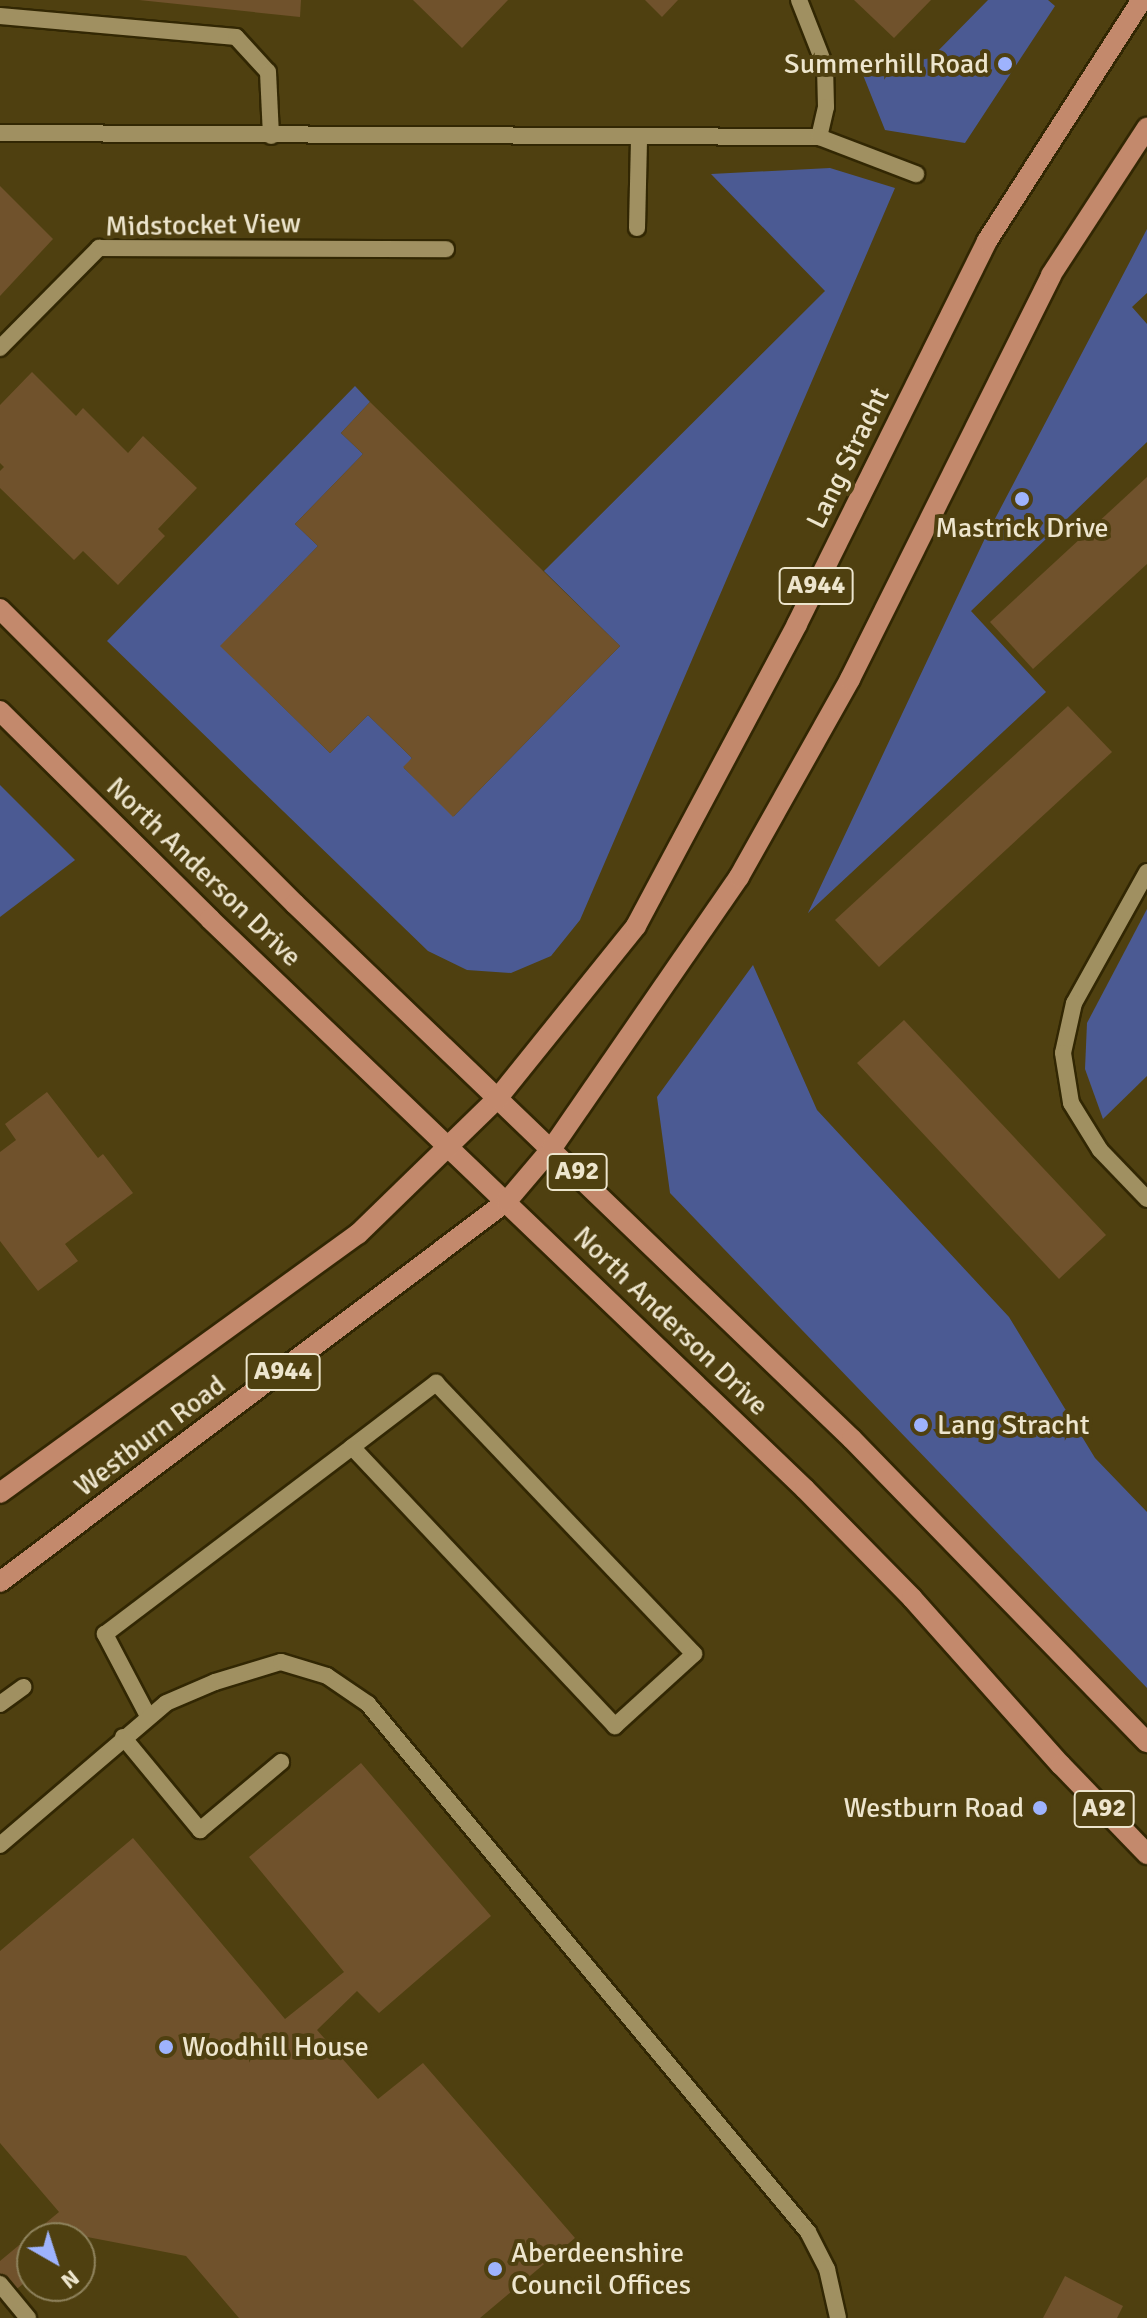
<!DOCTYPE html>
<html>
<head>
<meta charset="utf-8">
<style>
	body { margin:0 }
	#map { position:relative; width:1147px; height:2318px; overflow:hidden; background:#4f4010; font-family:Signika,sans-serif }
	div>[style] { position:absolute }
	.green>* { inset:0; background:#4b5a93 }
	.building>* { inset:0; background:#70522c }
	.roads { filter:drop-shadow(2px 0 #322703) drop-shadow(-2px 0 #322703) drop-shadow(0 2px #322703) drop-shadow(0 -2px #322703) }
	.lane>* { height:16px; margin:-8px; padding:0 8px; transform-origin:8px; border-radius:8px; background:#a09061 }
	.street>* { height:16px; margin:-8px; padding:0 8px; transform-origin:8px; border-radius:8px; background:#a09061 }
	.primary>* { height:20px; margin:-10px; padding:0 10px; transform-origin:10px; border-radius:10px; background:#c3896c }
	.dots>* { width:22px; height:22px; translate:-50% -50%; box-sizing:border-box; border:4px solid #4f4010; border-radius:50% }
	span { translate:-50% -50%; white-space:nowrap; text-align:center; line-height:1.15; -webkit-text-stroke:8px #4f4010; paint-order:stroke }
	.shield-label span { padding:2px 6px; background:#4f4010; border:2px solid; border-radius:6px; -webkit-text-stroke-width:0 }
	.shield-label { font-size:26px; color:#ede5cd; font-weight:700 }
	.poi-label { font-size:28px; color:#ede5cd }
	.right { translate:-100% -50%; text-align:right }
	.left { translate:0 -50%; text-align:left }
	.street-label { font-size:28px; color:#ede5cd }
	.north { position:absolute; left:16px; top:2222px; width:80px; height:80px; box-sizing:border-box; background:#4f4010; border:2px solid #8e825c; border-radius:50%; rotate:141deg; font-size:22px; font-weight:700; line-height:32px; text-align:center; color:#ede5cd }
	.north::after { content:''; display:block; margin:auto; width:28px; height:36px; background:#9eb3fd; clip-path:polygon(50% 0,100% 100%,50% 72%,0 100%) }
</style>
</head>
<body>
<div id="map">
	<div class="green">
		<div style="clip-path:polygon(988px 0,1048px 0,1055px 6px,965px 143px,885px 130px,861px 70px,931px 58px)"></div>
		<div style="clip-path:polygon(830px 168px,895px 188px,580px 920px,551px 956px,511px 973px,467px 970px,428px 951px,107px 641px,355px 386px,370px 402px,341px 433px,363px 454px,295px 524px,318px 546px,221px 646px,330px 753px,368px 715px,412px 758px,404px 768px,454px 816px,620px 646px,544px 571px,825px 291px,711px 174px)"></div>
		<div style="clip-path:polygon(1147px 229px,1147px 293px,1132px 307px,1147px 324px,1147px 442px,971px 611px,1046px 692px,808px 913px,987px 534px)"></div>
		<div style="clip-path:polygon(0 785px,75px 860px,0 917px)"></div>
		<div style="clip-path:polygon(1147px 909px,1147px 1076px,1103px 1119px,1085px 1069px,1087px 1023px)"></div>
		<div style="clip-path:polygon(753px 965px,817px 1110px,1009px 1317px,1095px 1458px,1147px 1512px,1147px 1688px,670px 1193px,657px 1097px)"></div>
	</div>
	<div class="building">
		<div style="clip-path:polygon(139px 0,301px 0,300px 17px)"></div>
		<div style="clip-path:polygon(413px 0,508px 0,462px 48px)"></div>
		<div style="clip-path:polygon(645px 0,678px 0,662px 17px)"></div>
		<div style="clip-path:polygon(854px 0,931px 0,894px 38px)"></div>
		<div style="clip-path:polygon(0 186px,53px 239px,0 296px)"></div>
		<div style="clip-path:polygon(32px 372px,76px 416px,83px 408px,128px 453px,143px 436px,197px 488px,158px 529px,165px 536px,118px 585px,83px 551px,74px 560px,0 488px,0 471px,4px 467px,0 463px,0 405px)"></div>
		<div style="clip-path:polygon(370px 402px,620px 646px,453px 817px,403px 767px,412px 758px,368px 715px,330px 753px,220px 646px,318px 546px,295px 524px,363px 454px,341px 433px)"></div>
		<div style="clip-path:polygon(1147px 477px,1147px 564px,1033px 669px,990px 622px)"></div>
		<div style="clip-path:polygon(1068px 706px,1112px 752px,879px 967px,835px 920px)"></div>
		<div style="clip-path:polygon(904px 1020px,1106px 1235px,1059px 1279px,857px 1063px)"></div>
		<div style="clip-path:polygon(47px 1092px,98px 1158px,103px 1154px,133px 1193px,65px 1244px,78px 1261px,38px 1291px,0 1241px,0 1152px,16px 1140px,5px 1124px)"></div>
		<div style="clip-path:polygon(361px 1763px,491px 1916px,379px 2013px,357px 1991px,317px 2030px,378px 2099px,423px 2063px,575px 2238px,480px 2318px,239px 2318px,186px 2256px,82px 2236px,32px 2238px,32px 2277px,0 2302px,0 2261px,59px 2212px,0 2143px,0 1951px,133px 1838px,285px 2019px,344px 1972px,249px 1857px)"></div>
		<div style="clip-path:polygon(1065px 2276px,1123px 2306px,1117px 2318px,1043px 2318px)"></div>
	</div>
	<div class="roads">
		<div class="lane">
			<div style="left:0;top:16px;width:237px;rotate:5.1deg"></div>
			<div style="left:236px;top:37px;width:47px;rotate:47.6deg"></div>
			<div style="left:268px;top:72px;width:64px;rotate:87.3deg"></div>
			<div style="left:637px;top:228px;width:90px;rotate:-88.7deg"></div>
			<div style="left:0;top:1704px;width:29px;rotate:-36deg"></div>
			<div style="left:148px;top:1716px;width:93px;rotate:-117.7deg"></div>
			<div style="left:105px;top:1634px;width:310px;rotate:-37.1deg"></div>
			<div style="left:352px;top:1447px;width:106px;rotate:-37.3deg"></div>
			<div style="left:436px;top:1383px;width:374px;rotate:46.4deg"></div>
			<div style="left:694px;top:1654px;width:107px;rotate:137.7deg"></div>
			<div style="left:615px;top:1726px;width:383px;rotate:-133.3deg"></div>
			<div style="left:123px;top:1737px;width:121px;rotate:50.4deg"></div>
			<div style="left:200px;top:1830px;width:106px;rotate:-40deg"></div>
			<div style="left:0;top:1845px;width:218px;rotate:-40.5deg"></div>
			<div style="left:166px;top:1703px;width:53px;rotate:-23.2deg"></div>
			<div style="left:215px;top:1682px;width:69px;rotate:-16.9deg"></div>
			<div style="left:281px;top:1662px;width:48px;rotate:16.9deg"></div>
			<div style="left:327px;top:1676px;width:50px;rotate:34.3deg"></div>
			<div style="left:368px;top:1704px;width:687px;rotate:50.19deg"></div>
			<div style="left:808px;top:2232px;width:42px;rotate:62.8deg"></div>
			<div style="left:827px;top:2269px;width:50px;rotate:77.3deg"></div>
			<div style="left:0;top:2284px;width:44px;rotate:50.5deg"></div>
		</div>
		<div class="street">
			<div style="left:799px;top:0;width:71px;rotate:68.5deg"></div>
			<div style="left:825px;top:66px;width:41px;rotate:88.6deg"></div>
			<div style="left:826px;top:107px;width:31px;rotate:103deg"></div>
			<div style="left:0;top:133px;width:819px;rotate:0.28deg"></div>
			<div style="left:819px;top:137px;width:104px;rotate:20.9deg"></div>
			<div style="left:0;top:348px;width:141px;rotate:-45.3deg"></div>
			<div style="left:99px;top:248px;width:347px;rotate:0.2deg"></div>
			<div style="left:1147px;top:872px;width:150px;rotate:119.1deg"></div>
			<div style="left:1074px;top:1003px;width:51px;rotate:102.4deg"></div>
			<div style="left:1063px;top:1053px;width:51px;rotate:80.9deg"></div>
			<div style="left:1071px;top:1103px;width:55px;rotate:58.3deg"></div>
			<div style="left:1100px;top:1150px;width:68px;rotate:46.2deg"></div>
		</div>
		<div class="primary">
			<div style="left:0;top:609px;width:417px;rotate:45deg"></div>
			<div style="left:295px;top:904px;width:772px;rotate:43.85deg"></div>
			<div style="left:852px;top:1439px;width:423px;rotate:45.8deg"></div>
			<div style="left:0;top:711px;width:296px;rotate:44.7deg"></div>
			<div style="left:210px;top:919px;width:824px;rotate:43.77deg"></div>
			<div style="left:805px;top:1489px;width:153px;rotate:45.5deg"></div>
			<div style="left:912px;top:1598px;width:224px;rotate:48.3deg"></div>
			<div style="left:1061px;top:1765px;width:124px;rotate:46deg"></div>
			<div style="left:0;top:1493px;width:442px;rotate:-35.9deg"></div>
			<div style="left:358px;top:1234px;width:194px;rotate:-44.2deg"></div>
			<div style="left:497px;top:1099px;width:222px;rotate:-51.2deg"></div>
			<div style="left:636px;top:926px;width:342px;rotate:-61.9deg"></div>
			<div style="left:797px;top:624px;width:428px;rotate:-63.6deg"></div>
			<div style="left:987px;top:241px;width:287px;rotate:-57.3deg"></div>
			<div style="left:0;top:1582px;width:634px;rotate:-36.92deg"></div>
			<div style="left:507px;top:1201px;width:70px;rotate:-49.7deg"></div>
			<div style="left:552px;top:1148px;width:329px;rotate:-55.4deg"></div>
			<div style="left:739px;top:877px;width:227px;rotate:-60.7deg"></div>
			<div style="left:850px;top:679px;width:451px;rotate:-63.5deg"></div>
			<div style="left:1051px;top:275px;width:176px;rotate:-56.9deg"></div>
		</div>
	</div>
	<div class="dots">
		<div style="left:1005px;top:64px;background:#9eb3fd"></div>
		<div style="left:1022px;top:499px;background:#9eb3fd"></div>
		<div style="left:921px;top:1425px;background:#9eb3fd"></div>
		<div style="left:1040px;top:1808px;background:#9eb3fd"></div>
		<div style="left:166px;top:2047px;background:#9eb3fd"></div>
		<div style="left:495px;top:2269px;background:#9eb3fd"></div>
	</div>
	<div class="shield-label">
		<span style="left:816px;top:586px">A944</span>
		<span style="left:577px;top:1172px">A92</span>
		<span style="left:283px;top:1372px">A944</span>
		<span style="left:1104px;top:1809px">A92</span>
	</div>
	<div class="poi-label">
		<span class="right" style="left:989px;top:64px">Summerhill Road</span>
		<span style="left:1022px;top:528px">Mastrick Drive</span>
		<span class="left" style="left:937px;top:1425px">Lang Stracht</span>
		<span class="right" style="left:1024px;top:1808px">Westburn Road</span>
		<span class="left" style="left:182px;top:2047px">Woodhill House</span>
		<span class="left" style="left:511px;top:2269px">Aberdeenshire<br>Council Offices</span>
	</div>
	<div class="street-label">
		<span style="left:203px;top:225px;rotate:-1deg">Midstocket View</span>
		<span style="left:848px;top:458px;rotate:-64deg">Lang Stracht</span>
		<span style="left:204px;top:872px;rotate:44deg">North Anderson Drive</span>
		<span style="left:671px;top:1321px;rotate:44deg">North Anderson Drive</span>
		<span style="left:150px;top:1436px;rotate:-37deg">Westburn Road</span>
	</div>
	<div class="north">N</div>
</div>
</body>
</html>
